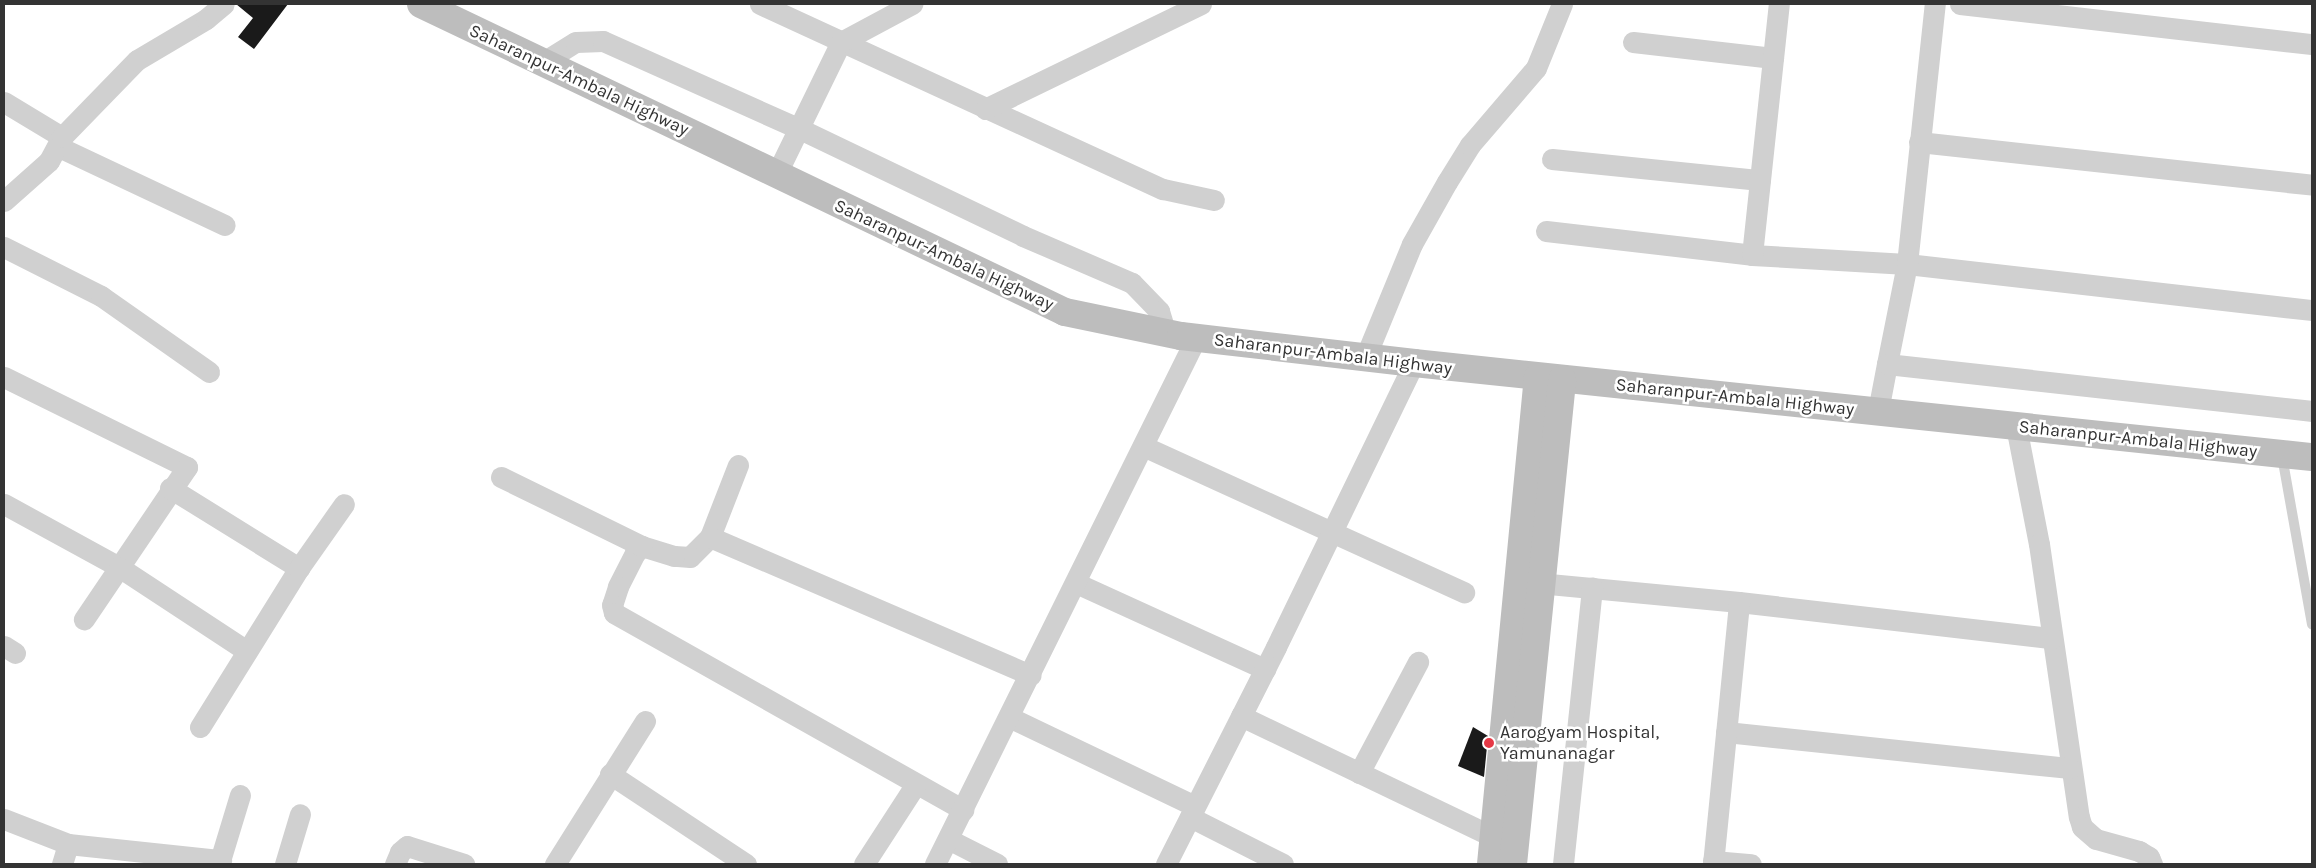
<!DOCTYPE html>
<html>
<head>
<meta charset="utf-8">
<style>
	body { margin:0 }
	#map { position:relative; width:2316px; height:868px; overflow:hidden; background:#fff; font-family:Karla,sans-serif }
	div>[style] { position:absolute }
	.building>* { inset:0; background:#1a1a1a }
	.lane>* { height:10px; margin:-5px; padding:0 5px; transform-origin:5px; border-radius:5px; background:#d0d0d0 }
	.street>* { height:21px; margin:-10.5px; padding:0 10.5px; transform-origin:10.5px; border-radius:10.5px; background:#d0d0d0 }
	.secondary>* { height:28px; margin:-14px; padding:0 14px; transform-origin:14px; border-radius:14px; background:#bdbdbd }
	.dots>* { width:14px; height:14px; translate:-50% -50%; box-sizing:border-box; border:2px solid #fff; border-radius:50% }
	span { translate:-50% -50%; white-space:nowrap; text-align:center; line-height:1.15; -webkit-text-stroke:5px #fff; paint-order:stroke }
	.street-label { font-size:18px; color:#333 }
	.poi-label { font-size:18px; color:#333 }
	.left { translate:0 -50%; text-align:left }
	.frame { position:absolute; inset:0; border:5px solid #333; pointer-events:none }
</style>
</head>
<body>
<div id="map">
	<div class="building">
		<div style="clip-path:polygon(236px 4px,288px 4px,254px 49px,238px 37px,253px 18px)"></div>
		<div style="clip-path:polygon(1473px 727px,1488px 736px,1484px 777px,1458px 766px)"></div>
	</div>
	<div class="lane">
		<div style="left:2282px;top:456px;width:171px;rotate:79.9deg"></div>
	</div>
	<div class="street">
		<div style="left:760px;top:4px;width:443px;rotate:24.7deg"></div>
		<div style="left:1163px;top:189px;width:52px;rotate:12.2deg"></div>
		<div style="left:1960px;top:4px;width:354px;rotate:6.5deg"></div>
		<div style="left:1633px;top:42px;width:141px;rotate:6.5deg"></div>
		<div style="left:545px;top:61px;width:36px;rotate:-32deg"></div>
		<div style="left:576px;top:42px;width:27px;rotate:-2deg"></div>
		<div style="left:603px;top:41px;width:216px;rotate:24.1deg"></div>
		<div style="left:800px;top:129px;width:247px;rotate:25.6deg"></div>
		<div style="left:1023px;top:236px;width:119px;rotate:23.3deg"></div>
		<div style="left:1132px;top:283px;width:39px;rotate:46deg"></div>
		<div style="left:1159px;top:311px;width:24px;rotate:73deg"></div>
		<div style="left:4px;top:102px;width:68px;rotate:31.1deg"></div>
		<div style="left:985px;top:109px;width:240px;rotate:-25.9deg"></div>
		<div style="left:1919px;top:142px;width:395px;rotate:6.2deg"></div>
		<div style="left:59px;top:147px;width:183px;rotate:25.2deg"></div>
		<div style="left:1552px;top:159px;width:209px;rotate:5.8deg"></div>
		<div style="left:776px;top:175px;width:148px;rotate:-64deg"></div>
		<div style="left:841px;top:42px;width:81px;rotate:-28.2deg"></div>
		<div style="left:4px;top:201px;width:60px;rotate:-41.6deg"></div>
		<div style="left:49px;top:161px;width:27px;rotate:-62deg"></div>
		<div style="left:62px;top:137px;width:107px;rotate:-45.8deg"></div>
		<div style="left:137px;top:60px;width:80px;rotate:-30.7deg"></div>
		<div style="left:206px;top:19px;width:23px;rotate:-40deg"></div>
		<div style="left:1546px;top:231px;width:207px;rotate:6.6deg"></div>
		<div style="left:1752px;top:255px;width:155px;rotate:3.3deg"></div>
		<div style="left:1907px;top:264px;width:408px;rotate:6.5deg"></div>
		<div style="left:4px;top:247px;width:109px;rotate:26.8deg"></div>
		<div style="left:101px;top:296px;width:132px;rotate:35.1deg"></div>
		<div style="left:1752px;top:255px;width:252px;rotate:-83.9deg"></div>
		<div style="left:1365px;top:358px;width:123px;rotate:-67.6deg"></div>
		<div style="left:1412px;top:244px;width:71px;rotate:-60.6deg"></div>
		<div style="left:1447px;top:182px;width:44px;rotate:-58.1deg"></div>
		<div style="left:1470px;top:145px;width:101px;rotate:-49.4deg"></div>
		<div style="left:1536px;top:68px;width:69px;rotate:-67.9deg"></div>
		<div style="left:1887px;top:364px;width:102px;rotate:-78.7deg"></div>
		<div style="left:1907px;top:264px;width:262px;rotate:-83.9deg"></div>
		<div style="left:4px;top:377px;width:204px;rotate:26.2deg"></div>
		<div style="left:187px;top:467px;width:184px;rotate:124.1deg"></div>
		<div style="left:1878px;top:411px;width:48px;rotate:-79.2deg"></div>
		<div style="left:1887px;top:364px;width:428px;rotate:6.3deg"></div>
		<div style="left:2016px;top:426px;width:120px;rotate:79deg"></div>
		<div style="left:2039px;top:544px;width:276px;rotate:81.7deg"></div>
		<div style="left:2079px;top:817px;width:10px;rotate:73deg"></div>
		<div style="left:2082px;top:827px;width:18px;rotate:41deg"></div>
		<div style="left:2096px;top:839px;width:45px;rotate:15.6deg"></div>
		<div style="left:2139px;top:851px;width:12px;rotate:31deg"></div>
		<div style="left:2149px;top:857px;width:8px;rotate:67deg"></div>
		<div style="left:1143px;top:446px;width:353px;rotate:24.5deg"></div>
		<div style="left:738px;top:465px;width:77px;rotate:111.3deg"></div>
		<div style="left:710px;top:537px;width:28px;rotate:135deg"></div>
		<div style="left:690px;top:557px;width:16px;rotate:-176deg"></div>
		<div style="left:674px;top:556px;width:34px;rotate:-163deg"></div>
		<div style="left:642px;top:546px;width:10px;rotate:135deg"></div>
		<div style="left:635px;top:553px;width:38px;rotate:117deg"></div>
		<div style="left:618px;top:587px;width:19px;rotate:108deg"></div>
		<div style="left:612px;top:605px;width:8px;rotate:76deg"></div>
		<div style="left:614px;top:613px;width:401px;rotate:29.4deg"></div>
		<div style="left:501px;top:477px;width:157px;rotate:26.1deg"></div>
		<div style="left:170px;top:488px;width:152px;rotate:31.8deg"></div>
		<div style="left:4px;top:504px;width:131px;rotate:28.7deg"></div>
		<div style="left:119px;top:567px;width:153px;rotate:33.3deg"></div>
		<div style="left:710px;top:537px;width:349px;rotate:23.3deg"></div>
		<div style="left:1528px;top:582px;width:212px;rotate:5.4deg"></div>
		<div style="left:1739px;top:602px;width:315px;rotate:6.6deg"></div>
		<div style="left:1076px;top:583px;width:208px;rotate:24.5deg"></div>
		<div style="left:4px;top:646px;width:13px;rotate:32deg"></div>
		<div style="left:1241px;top:716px;width:280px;rotate:25.6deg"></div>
		<div style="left:1009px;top:717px;width:206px;rotate:25.6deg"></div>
		<div style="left:200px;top:727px;width:187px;rotate:-58.1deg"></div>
		<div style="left:299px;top:568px;width:78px;rotate:-54.9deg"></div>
		<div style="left:1726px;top:732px;width:346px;rotate:6deg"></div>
		<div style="left:1359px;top:773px;width:126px;rotate:-62deg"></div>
		<div style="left:610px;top:774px;width:163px;rotate:33.5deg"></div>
		<div style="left:1190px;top:817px;width:104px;rotate:26.8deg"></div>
		<div style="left:4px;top:819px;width:69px;rotate:21.3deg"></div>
		<div style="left:68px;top:844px;width:154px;rotate:6deg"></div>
		<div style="left:948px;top:839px;width:55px;rotate:27deg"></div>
		<div style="left:1713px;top:861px;width:38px;rotate:5deg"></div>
		<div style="left:62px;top:864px;width:21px;rotate:-73deg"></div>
		<div style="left:219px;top:864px;width:72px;rotate:-73.1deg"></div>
		<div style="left:285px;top:864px;width:52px;rotate:-73.3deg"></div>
		<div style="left:395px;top:864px;width:13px;rotate:-67deg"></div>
		<div style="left:400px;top:852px;width:9px;rotate:-41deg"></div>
		<div style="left:407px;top:846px;width:60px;rotate:17.5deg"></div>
		<div style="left:555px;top:864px;width:169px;rotate:-57.8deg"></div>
		<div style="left:864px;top:864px;width:95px;rotate:-57deg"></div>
		<div style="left:935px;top:864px;width:587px;rotate:-63.61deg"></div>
		<div style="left:1166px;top:864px;width:243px;rotate:-63.1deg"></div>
		<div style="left:1276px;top:647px;width:316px;rotate:-64.1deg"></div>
		<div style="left:1563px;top:864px;width:278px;rotate:-84deg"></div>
		<div style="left:1713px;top:864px;width:263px;rotate:-84.3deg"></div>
	</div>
	<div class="secondary">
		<div style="left:421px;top:4px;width:714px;rotate:25.56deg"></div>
		<div style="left:1065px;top:312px;width:118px;rotate:11.7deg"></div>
		<div style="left:1181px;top:336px;width:235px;rotate:6.6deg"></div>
		<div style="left:1414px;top:363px;width:903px;rotate:5.98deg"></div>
		<div style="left:1491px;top:864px;width:489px;rotate:-84.5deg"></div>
		<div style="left:1513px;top:864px;width:487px;rotate:-84.2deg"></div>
	</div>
	<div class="dots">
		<div style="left:1489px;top:743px;background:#e63946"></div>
	</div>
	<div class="street-label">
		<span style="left:579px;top:80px;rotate:25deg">Saharanpur-Ambala Highway</span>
		<span style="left:944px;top:255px;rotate:25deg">Saharanpur-Ambala Highway</span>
		<span style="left:1333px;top:354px;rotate:7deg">Saharanpur-Ambala Highway</span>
		<span style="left:1735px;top:397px;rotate:6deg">Saharanpur-Ambala Highway</span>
		<span style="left:2138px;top:439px;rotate:6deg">Saharanpur-Ambala Highway</span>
	</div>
	<div class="poi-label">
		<span class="left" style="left:1500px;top:743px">Aarogyam Hospital,<br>Yamunanagar</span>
	</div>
	<div class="frame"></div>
</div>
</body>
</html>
